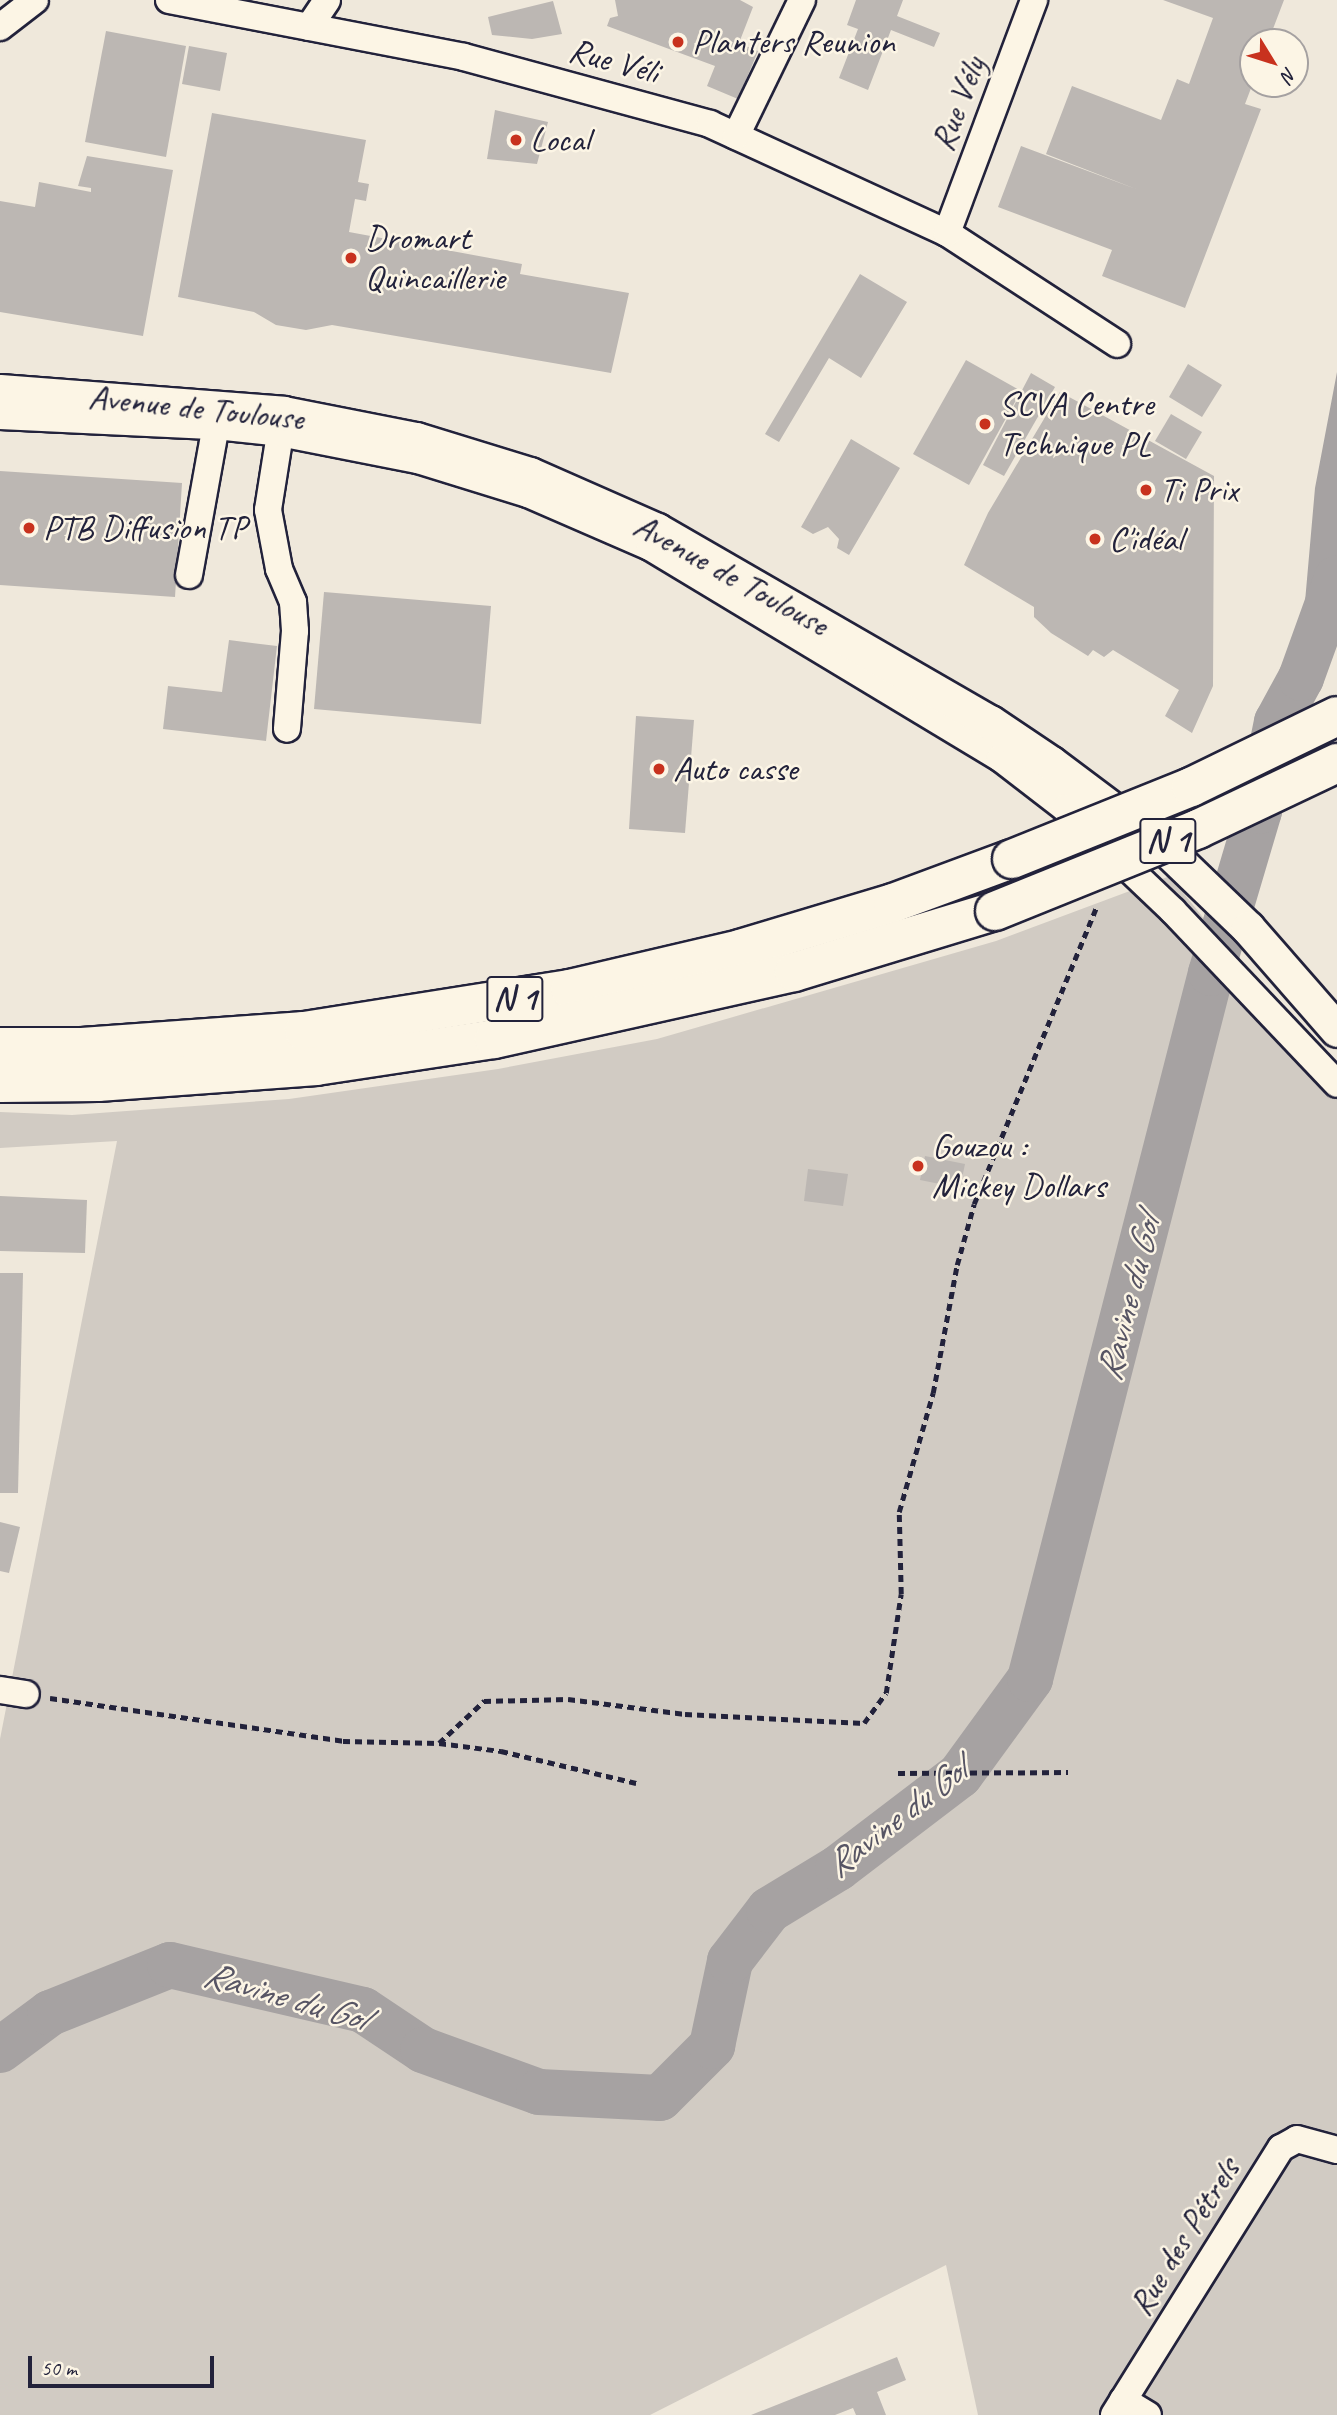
<!DOCTYPE html>
<html>
<head>
<meta charset="utf-8">
<style>
	body { margin:0 }
	#map { position:relative; width:1337px; height:2415px; overflow:hidden; background:#efe8db; font-family:Caveat,sans-serif }
	div>[style] { position:absolute }
	.green>* { inset:0; background:#d1cbc3 }
	.water>* { inset:0; background:#a6a2a2 }
	.river>* { height:46px; margin:-23px; padding:0 23px; transform-origin:23px; border-radius:23px; background:#a6a2a2 }
	.building>* { inset:0; background:#bcb7b3 }
	.path>* { height:4.5px; margin-top:-2.25px; transform-origin:0; background:repeating-linear-gradient(90deg,#22223b 0 7px,transparent 0 12px) }
	.roads { filter:drop-shadow(2px 0 #22223b) drop-shadow(-2px 0 #22223b) drop-shadow(0 2px #22223b) drop-shadow(0 -2px #22223b) }
	.minor>* { height:26px; margin:-13px; padding:0 13px; transform-origin:13px; border-radius:13px; background:#fcf5e5 }
	.major>* { height:33px; margin:-16.5px; padding:0 16.5px; transform-origin:16.5px; border-radius:16.5px; background:#fcf5e5 }
	.highway>* { height:38px; margin:-19px; padding:0 19px; transform-origin:19px; border-radius:19px; background:#fcf5e5 }
	.bridges { filter:drop-shadow(2px 0 #22223b) drop-shadow(-2px 0 #22223b) drop-shadow(0 2px #22223b) drop-shadow(0 -2px #22223b) }
	.highway-bridge>* { height:38px; margin:-19px; padding:0 19px; transform-origin:19px; border-radius:19px; background:#fcf5e5 }
	.dots>* { width:19px; height:19px; translate:-50% -50%; box-sizing:border-box; border:4px solid #fcf5e5; border-radius:50% }
	span { translate:-50% -50%; white-space:nowrap; text-align:center; line-height:1.15; -webkit-text-stroke:5px #fcf5e5; paint-order:stroke }
	.shield-label span { padding:2px 5px; background:#fcf5e5; border:2px solid; border-radius:5px; -webkit-text-stroke-width:0 }
	.shield-label { font-size:33px; color:#22223b; font-weight:700 }
	.poi-label { font-size:35px; color:#22223b }
	.left { translate:0 -50%; text-align:left }
	.street-label { font-size:35px; color:#22223b }
	.water-label { font-size:37px; color:#575564; font-style:italic }
	.north { position:absolute; left:1239px; top:28px; width:70px; height:70px; box-sizing:border-box; background:#fcf5e5; border:2px solid #a5a1a1; border-radius:50%; rotate:128deg; font-size:19px; font-weight:700; line-height:28px; text-align:center; color:#22223b }
	.north::after { content:''; display:block; margin:auto; width:24px; height:32px; background:#c8321e; clip-path:polygon(50% 0,100% 100%,50% 72%,0 100%) }
	.scale { position:absolute; left:28px; top:2356px; width:186px; height:32px; box-sizing:border-box; border:4px solid #22223b; border-top:0; padding-left:9px; font-size:21px; line-height:24px; white-space:nowrap; color:#22223b; -webkit-text-stroke:5px #fcf5e5; paint-order:stroke }
</style>
</head>
<body>
<div id="map">
	<div class="green">
		<div style="clip-path:polygon(1170px 876px,1337px 1086px,1337px 2415px,978px 2415px,946px 2265px,650px 2415px,0 2415px,0 1739px,117px 1141px,0 1148px,0 1112px,72px 1115px,289px 1099px,498px 1069px,657px 1039px,996px 941px)"></div>
	</div>
	<div class="water">
		<div style="clip-path:polygon(1337px 372px,1337px 631px,1324px 674px,1277px 722px,1302px 636px,1315px 488px)"></div>
	</div>
	<div class="river">
		<div style="left:0;top:2050px;width:62px;rotate:-36.5deg"></div>
		<div style="left:50px;top:2013px;width:129px;rotate:-21.8deg"></div>
		<div style="left:170px;top:1965px;width:198px;rotate:13.1deg"></div>
		<div style="left:363px;top:2010px;width:72px;rotate:33.7deg"></div>
		<div style="left:423px;top:2050px;width:123px;rotate:19.9deg"></div>
		<div style="left:539px;top:2092px;width:121px;rotate:2.8deg"></div>
		<div style="left:660px;top:2098px;width:74px;rotate:-45deg"></div>
		<div style="left:712px;top:2046px;width:87px;rotate:-78deg"></div>
		<div style="left:730px;top:1961px;width:64px;rotate:-52.6deg"></div>
		<div style="left:769px;top:1910px;width:81px;rotate:-31.3deg"></div>
		<div style="left:838px;top:1868px;width:153px;rotate:-37.3deg"></div>
		<div style="left:960px;top:1775px;width:119px;rotate:-53.9deg"></div>
		<div style="left:1030px;top:1679px;width:729px;rotate:-75.62deg"></div>
		<div style="left:1211px;top:973px;width:169px;rotate:-73.5deg"></div>
		<div style="left:1259px;top:811px;width:91px;rotate:-78.6deg"></div>
		<div style="left:1277px;top:722px;width:50px;rotate:-61.4deg"></div>
		<div style="left:1301px;top:678px;width:106px;rotate:-70.2deg"></div>
	</div>
	<div class="building">
		<div style="clip-path:polygon(615px 0,740px 0,753px 7px,739px 43px,758px 51px,738px 99px,707px 86px,715px 66px,607px 26px,610px 18px,618px 16px)"></div>
		<div style="clip-path:polygon(856px 0,903px 0,897px 16px,940px 33px,934px 47px,891px 30px,868px 90px,839px 78px,858px 29px,847px 25px)"></div>
		<div style="clip-path:polygon(1163px 0,1284px 0,1268px 42px,1253px 42px,1253px 83px,1245px 104px,1261px 109px,1185px 308px,1102px 276px,1112px 250px,998px 207px,1021px 146px,1136px 189px,1046px 154px,1072px 86px,1161px 120px,1177px 79px,1189px 84px,1213px 18px)"></div>
		<div style="clip-path:polygon(553px 1px,562px 34px,532px 39px,492px 35px,488px 17px)"></div>
		<div style="clip-path:polygon(106px 31px,186px 46px,166px 157px,85px 142px)"></div>
		<div style="clip-path:polygon(189px 46px,227px 53px,220px 91px,182px 84px)"></div>
		<div style="clip-path:polygon(495px 110px,548px 122px,537px 164px,487px 159px)"></div>
		<div style="clip-path:polygon(212px 113px,366px 140px,358px 182px,369px 184px,366px 201px,355px 199px,349px 232px,522px 264px,520px 274px,629px 293px,611px 373px,332px 325px,306px 330px,276px 325px,254px 312px,178px 297px)"></div>
		<div style="clip-path:polygon(87px 156px,173px 170px,143px 336px,0 312px,0 201px,35px 207px,39px 182px,91px 192px,91px 188px,78px 186px)"></div>
		<div style="clip-path:polygon(860px 274px,907px 302px,861px 378px,829px 358px,779px 442px,765px 434px)"></div>
		<div style="clip-path:polygon(966px 360px,1021px 391px,969px 485px,913px 454px)"></div>
		<div style="clip-path:polygon(1188px 364px,1222px 385px,1202px 417px,1169px 397px)"></div>
		<div style="clip-path:polygon(1031px 373px,1055px 387px,1004px 476px,983px 465px)"></div>
		<div style="clip-path:polygon(1060px 392px,1214px 476px,1213px 686px,1192px 733px,1165px 716px,1179px 690px,1113px 650px,1104px 657px,1093px 650px,1088px 656px,1051px 633px,1034px 617px,1034px 607px,964px 565px,988px 513px)"></div>
		<div style="clip-path:polygon(1171px 414px,1202px 432px,1186px 459px,1155px 441px)"></div>
		<div style="clip-path:polygon(851px 439px,900px 468px,849px 555px,837px 548px,839px 539px,828px 527px,813px 534px,801px 527px)"></div>
		<div style="clip-path:polygon(0 471px,182px 483px,175px 597px,0 585px)"></div>
		<div style="clip-path:polygon(324px 592px,491px 606px,481px 724px,314px 709px)"></div>
		<div style="clip-path:polygon(229px 640px,277px 646px,266px 741px,163px 729px,168px 686px,222px 692px)"></div>
		<div style="clip-path:polygon(636px 716px,694px 720px,685px 833px,629px 829px)"></div>
		<div style="clip-path:polygon(925px 1156px,965px 1164px,960px 1188px,920px 1180px)"></div>
		<div style="clip-path:polygon(808px 1169px,848px 1174px,843px 1206px,804px 1201px)"></div>
		<div style="clip-path:polygon(0 1196px,87px 1200px,85px 1253px,0 1251px)"></div>
		<div style="clip-path:polygon(0 1273px,23px 1273px,18px 1493px,0 1493px)"></div>
		<div style="clip-path:polygon(0 1522px,20px 1527px,9px 1573px,0 1571px)"></div>
		<div style="clip-path:polygon(897px 2357px,906px 2380px,877px 2392px,886px 2415px,856px 2415px,853px 2408px,835px 2415px,751px 2415px)"></div>
	</div>
	<div class="path">
		<div style="left:50px;top:1698px;width:296px;rotate:8.3deg"></div>
		<div style="left:343px;top:1741px;width:96px;rotate:1.2deg"></div>
		<div style="left:439px;top:1743px;width:63px;rotate:7.4deg"></div>
		<div style="left:501px;top:1751px;width:139px;rotate:13.3deg"></div>
		<div style="left:439px;top:1743px;width:62px;rotate:-43deg"></div>
		<div style="left:484px;top:1701px;width:84px;rotate:-1.4deg"></div>
		<div style="left:568px;top:1699px;width:118px;rotate:7.3deg"></div>
		<div style="left:685px;top:1714px;width:179px;rotate:2.9deg"></div>
		<div style="left:864px;top:1723px;width:37px;rotate:-54deg"></div>
		<div style="left:886px;top:1693px;width:100px;rotate:-81.4deg"></div>
		<div style="left:901px;top:1594px;width:82px;rotate:-91.4deg"></div>
		<div style="left:899px;top:1512px;width:124px;rotate:-74.1deg"></div>
		<div style="left:933px;top:1393px;width:130px;rotate:-79.4deg"></div>
		<div style="left:957px;top:1265px;width:63px;rotate:-74.4deg"></div>
		<div style="left:974px;top:1204px;width:323px;rotate:-67.6deg"></div>
		<div style="left:898px;top:1773px;width:170px;rotate:-0.3deg"></div>
	</div>
	<div class="roads">
		<div class="minor">
			<div style="left:169px;top:0;width:300px;rotate:10.9deg"></div>
			<div style="left:464px;top:57px;width:255px;rotate:15.2deg"></div>
			<div style="left:710px;top:124px;width:261px;rotate:24.7deg"></div>
			<div style="left:947px;top:233px;width:203px;rotate:33.1deg"></div>
			<div style="left:0;top:27px;width:44px;rotate:-37.6deg"></div>
			<div style="left:309px;top:27px;width:32px;rotate:-56deg"></div>
			<div style="left:736px;top:136px;width:151px;rotate:-64.1deg"></div>
			<div style="left:947px;top:233px;width:249px;rotate:-69.5deg"></div>
			<div style="left:283px;top:415px;width:96px;rotate:99deg"></div>
			<div style="left:268px;top:510px;width:60px;rotate:79.4deg"></div>
			<div style="left:279px;top:569px;width:36px;rotate:67deg"></div>
			<div style="left:293px;top:602px;width:29px;rotate:86deg"></div>
			<div style="left:295px;top:631px;width:98px;rotate:94.7deg"></div>
			<div style="left:0;top:416px;width:216px;rotate:2.7deg"></div>
			<div style="left:216px;top:426px;width:64px;rotate:6.2deg"></div>
			<div style="left:280px;top:433px;width:141px;rotate:11.1deg"></div>
			<div style="left:418px;top:460px;width:115px;rotate:17.2deg"></div>
			<div style="left:528px;top:494px;width:133px;rotate:23.5deg"></div>
			<div style="left:650px;top:547px;width:409px;rotate:31.1deg"></div>
			<div style="left:1000px;top:758px;width:82px;rotate:37.6deg"></div>
			<div style="left:1065px;top:808px;width:149px;rotate:43.6deg"></div>
			<div style="left:1173px;top:911px;width:238px;rotate:46.5deg"></div>
			<div style="left:189px;top:575px;width:170px;rotate:-79.8deg"></div>
			<div style="left:0;top:1690px;width:26px;rotate:9deg"></div>
			<div style="left:1123px;top:2400px;width:29px;rotate:31deg"></div>
			<div style="left:1114px;top:2415px;width:315px;rotate:-58deg"></div>
			<div style="left:1281px;top:2148px;width:18px;rotate:-29deg"></div>
			<div style="left:1297px;top:2139px;width:41px;rotate:15.4deg"></div>
		</div>
		<div class="major">
			<div style="left:0;top:391px;width:284px;rotate:4.4deg"></div>
			<div style="left:283px;top:413px;width:136px;rotate:11.1deg"></div>
			<div style="left:416px;top:439px;width:119px;rotate:17.1deg"></div>
			<div style="left:530px;top:474px;width:139px;rotate:23.8deg"></div>
			<div style="left:657px;top:530px;width:384px;rotate:30deg"></div>
			<div style="left:990px;top:722px;width:73px;rotate:33.9deg"></div>
			<div style="left:1051px;top:763px;width:145px;rotate:36.9deg"></div>
			<div style="left:1167px;top:850px;width:112px;rotate:43.9deg"></div>
			<div style="left:1248px;top:928px;width:135px;rotate:48.9deg"></div>
		</div>
		<div class="highway">
			<div style="left:0;top:1047px;width:82px"></div>
			<div style="left:82px;top:1047px;width:223px;rotate:-4.1deg"></div>
			<div style="left:304px;top:1031px;width:269px;rotate:-9deg"></div>
			<div style="left:570px;top:989px;width:175px;rotate:-13.2deg"></div>
			<div style="left:740px;top:949px;width:160px;rotate:-16.7deg"></div>
			<div style="left:893px;top:903px;width:127px;rotate:-20.3deg"></div>
			<div style="left:0;top:1083px;width:98px;rotate:-0.6deg"></div>
			<div style="left:98px;top:1082px;width:219px;rotate:-4.2deg"></div>
			<div style="left:316px;top:1066px;width:180px;rotate:-8.6deg"></div>
			<div style="left:494px;top:1039px;width:307px;rotate:-12.6deg"></div>
			<div style="left:794px;top:972px;width:210px;rotate:-16.9deg"></div>
		</div>
	</div>
	<div class="bridges">
		<div class="highway-bridge">
			<div style="left:1012px;top:859px;width:193px;rotate:-21.9deg"></div>
			<div style="left:1191px;top:787px;width:162px;rotate:-25.9deg"></div>
			<div style="left:995px;top:911px;width:219px;rotate:-22deg"></div>
			<div style="left:1198px;top:829px;width:154px;rotate:-25.4deg"></div>
		</div>
	</div>
	<div class="dots">
		<div style="left:678px;top:42px;background:#c8321e"></div>
		<div style="left:516px;top:140px;background:#c8321e"></div>
		<div style="left:351px;top:258px;background:#c8321e"></div>
		<div style="left:985px;top:424px;background:#c8321e"></div>
		<div style="left:1146px;top:490px;background:#c8321e"></div>
		<div style="left:29px;top:528px;background:#c8321e"></div>
		<div style="left:1095px;top:539px;background:#c8321e"></div>
		<div style="left:659px;top:769px;background:#c8321e"></div>
		<div style="left:918px;top:1166px;background:#c8321e"></div>
	</div>
	<div class="shield-label">
		<span style="left:1168px;top:841px">N 1</span>
		<span style="left:515px;top:999px">N 1</span>
	</div>
	<div class="poi-label">
		<span class="left" style="left:692px;top:42px">Planters Reunion</span>
		<span class="left" style="left:530px;top:140px">Local</span>
		<span class="left" style="left:365px;top:258px">Dromart<br>Quincaillerie</span>
		<span class="left" style="left:999px;top:424px">SCVA Centre<br>Technique PL</span>
		<span class="left" style="left:1160px;top:490px">Ti Prix</span>
		<span class="left" style="left:43px;top:528px">PTB Diffusion TP</span>
		<span class="left" style="left:1109px;top:539px">C'idéal</span>
		<span class="left" style="left:673px;top:769px">Auto casse</span>
		<span class="left" style="left:932px;top:1166px">Gouzou :<br>Mickey Dollars</span>
	</div>
	<div class="street-label">
		<span style="left:614px;top:61px;rotate:15deg">Rue Véli</span>
		<span style="left:958px;top:104px;rotate:-69deg">Rue Vély</span>
		<span style="left:196px;top:408px;rotate:6deg">Avenue de Toulouse</span>
		<span style="left:731px;top:575px;rotate:29deg">Avenue de Toulouse</span>
		<span style="left:1184px;top:2237px;rotate:-58deg">Rue des Pétrels</span>
	</div>
	<div class="water-label">
		<span style="left:1128px;top:1299px;rotate:-76deg">Ravine du Gol</span>
		<span style="left:896px;top:1818px;rotate:-38deg">Ravine du Gol</span>
		<span style="left:285px;top:1996px;rotate:16deg">Ravine du Gol</span>
	</div>
	<div class="north">N</div>
	<div class="scale">50 m</div>
</div>
</body>
</html>
